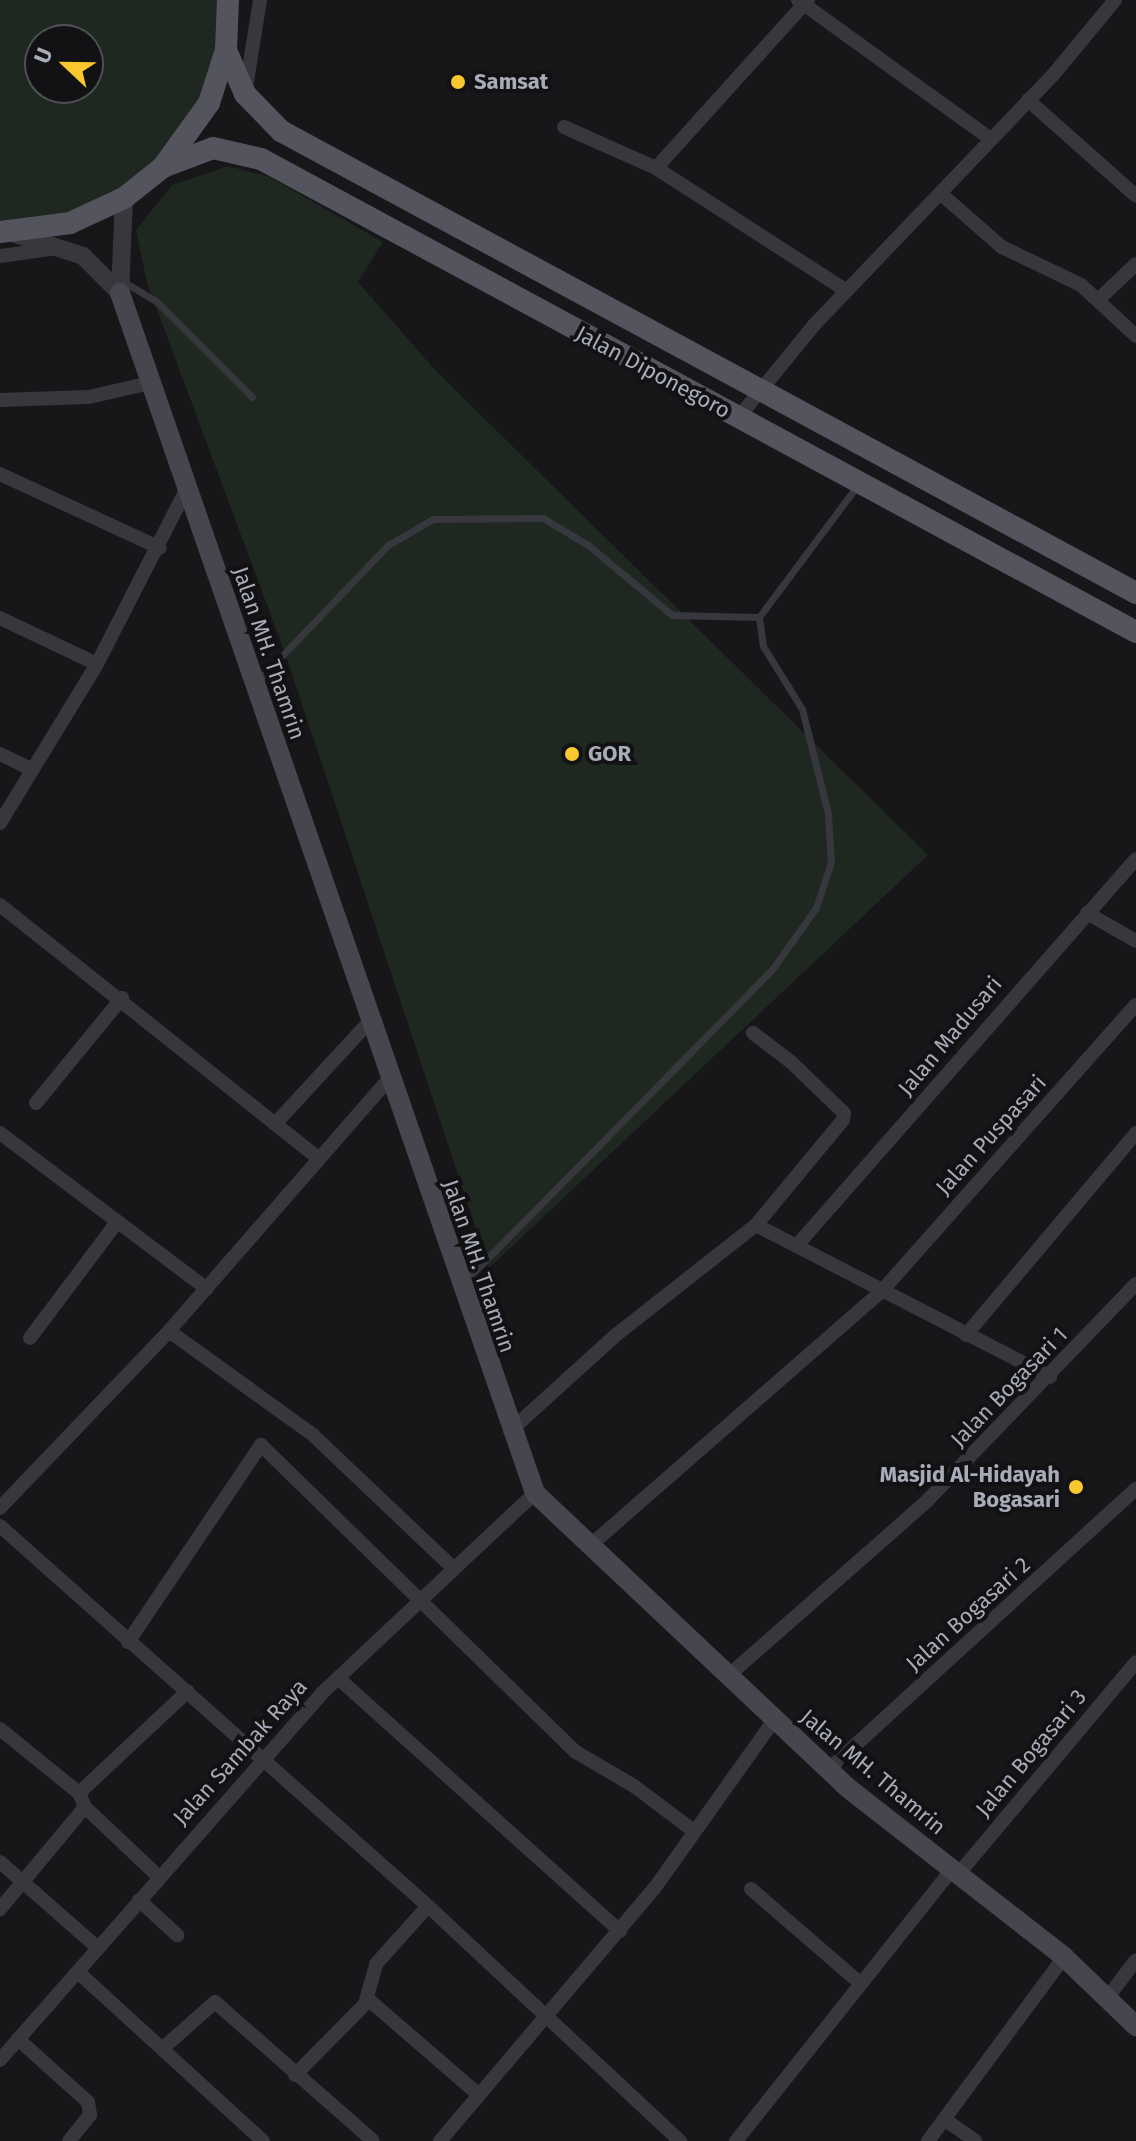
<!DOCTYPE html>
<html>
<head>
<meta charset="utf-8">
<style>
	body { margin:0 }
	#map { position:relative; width:1136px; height:2141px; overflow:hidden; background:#171619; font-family:"Fira Sans",sans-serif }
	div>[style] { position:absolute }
	.green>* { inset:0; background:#1e2720 }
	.service>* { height:7px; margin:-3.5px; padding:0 3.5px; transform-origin:3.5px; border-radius:3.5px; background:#37383e }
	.minor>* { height:14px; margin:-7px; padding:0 7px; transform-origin:7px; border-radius:7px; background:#37383e }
	.tertiary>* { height:18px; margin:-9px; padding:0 9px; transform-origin:9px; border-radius:9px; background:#37383e }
	.secondary>* { height:20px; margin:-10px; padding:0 10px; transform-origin:10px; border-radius:10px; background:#45464e }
	.primary>* { height:22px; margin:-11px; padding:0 11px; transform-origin:11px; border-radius:11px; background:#53545d }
	.dots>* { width:22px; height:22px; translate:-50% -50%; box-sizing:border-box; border:4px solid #121114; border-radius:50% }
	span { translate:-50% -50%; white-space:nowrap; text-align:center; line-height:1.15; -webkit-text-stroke:8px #121114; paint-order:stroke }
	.poi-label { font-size:22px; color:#a8acb9; font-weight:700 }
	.left { translate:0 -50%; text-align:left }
	.right { translate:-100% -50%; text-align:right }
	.street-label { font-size:22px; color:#a8acb9 }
	.north { position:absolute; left:24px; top:24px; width:80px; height:80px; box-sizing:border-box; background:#121114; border:2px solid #4e4f56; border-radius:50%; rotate:292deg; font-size:22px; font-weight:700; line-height:32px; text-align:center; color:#a8acb9 }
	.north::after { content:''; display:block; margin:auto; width:28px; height:36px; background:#f9c72e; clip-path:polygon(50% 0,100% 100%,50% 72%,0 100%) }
</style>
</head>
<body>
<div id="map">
	<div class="green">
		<div style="clip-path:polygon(evenodd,0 0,228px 0,209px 103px,124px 198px,0 232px,0 0,40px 40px,88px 40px,88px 88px,40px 88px,40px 40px)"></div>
		<div style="clip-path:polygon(228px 166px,270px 177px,383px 242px,358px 282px,436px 371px,928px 855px,489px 1268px,285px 653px,147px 283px,136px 230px,172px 185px)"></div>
	</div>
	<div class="service">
		<div style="left:124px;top:282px;width:39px;rotate:31deg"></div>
		<div style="left:157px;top:302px;width:134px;rotate:45deg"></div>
		<div style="left:257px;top:682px;width:190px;rotate:-46.3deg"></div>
		<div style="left:388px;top:545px;width:52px;rotate:-30deg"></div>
		<div style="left:433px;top:519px;width:110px;rotate:-0.5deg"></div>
		<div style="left:543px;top:518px;width:52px;rotate:31deg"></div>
		<div style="left:588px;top:545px;width:109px;rotate:39.8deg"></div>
		<div style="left:672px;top:615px;width:87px;rotate:1.3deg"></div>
		<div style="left:465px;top:1281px;width:436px;rotate:-45.4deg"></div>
		<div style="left:771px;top:971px;width:77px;rotate:-54.5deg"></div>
		<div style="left:816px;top:908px;width:48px;rotate:-71.9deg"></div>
		<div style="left:831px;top:862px;width:48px;rotate:-93.6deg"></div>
		<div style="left:828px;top:814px;width:108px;rotate:-103.9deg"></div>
		<div style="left:802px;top:709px;width:74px;rotate:-121.8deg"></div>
		<div style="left:763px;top:646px;width:29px;rotate:-98deg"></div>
		<div style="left:759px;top:617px;width:164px;rotate:-53.2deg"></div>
	</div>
	<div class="minor">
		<div style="left:798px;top:0;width:238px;rotate:35.8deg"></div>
		<div style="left:245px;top:94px;width:95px;rotate:-80.9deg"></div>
		<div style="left:1028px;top:100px;width:144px;rotate:41.6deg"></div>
		<div style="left:564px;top:127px;width:101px;rotate:24deg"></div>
		<div style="left:656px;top:168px;width:227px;rotate:-47.9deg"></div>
		<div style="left:656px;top:168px;width:225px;rotate:32.8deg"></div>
		<div style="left:940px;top:193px;width:82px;rotate:41.1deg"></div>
		<div style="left:1002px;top:247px;width:88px;rotate:25.7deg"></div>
		<div style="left:1081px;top:285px;width:75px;rotate:42.8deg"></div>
		<div style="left:0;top:256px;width:59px;rotate:-7.9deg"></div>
		<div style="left:1099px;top:299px;width:51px;rotate:-43.4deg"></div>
		<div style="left:0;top:400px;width:89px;rotate:-1.9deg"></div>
		<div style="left:89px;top:397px;width:63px;rotate:-12.9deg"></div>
		<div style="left:738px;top:418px;width:120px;rotate:-50.7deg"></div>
		<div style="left:814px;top:325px;width:346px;rotate:-46.3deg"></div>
		<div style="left:1053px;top:75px;width:97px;rotate:-50.4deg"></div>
		<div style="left:0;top:474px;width:176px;rotate:24.8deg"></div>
		<div style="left:0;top:618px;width:107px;rotate:25.4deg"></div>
		<div style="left:0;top:754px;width:34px;rotate:26deg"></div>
		<div style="left:0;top:823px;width:186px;rotate:-58.6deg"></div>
		<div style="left:97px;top:664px;width:198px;rotate:-62.9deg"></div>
		<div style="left:0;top:905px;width:406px;rotate:38.5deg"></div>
		<div style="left:1087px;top:913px;width:56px;rotate:29.7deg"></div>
		<div style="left:36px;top:1103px;width:136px;rotate:-50.7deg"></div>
		<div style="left:275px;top:1124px;width:140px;rotate:-47.3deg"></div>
		<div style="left:0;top:1133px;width:259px;rotate:37deg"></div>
		<div style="left:756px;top:1225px;width:331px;rotate:27.3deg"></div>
		<div style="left:799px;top:1243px;width:511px;rotate:-48.73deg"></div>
		<div style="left:169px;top:1331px;width:178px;rotate:35.8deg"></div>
		<div style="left:313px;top:1435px;width:193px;rotate:43.5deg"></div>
		<div style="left:966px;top:1335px;width:264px;rotate:-49.9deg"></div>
		<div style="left:30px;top:1338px;width:145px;rotate:-53.1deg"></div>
		<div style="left:510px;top:1431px;width:143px;rotate:-42.2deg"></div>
		<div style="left:616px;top:1335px;width:178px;rotate:-38.2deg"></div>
		<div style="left:756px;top:1225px;width:136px;rotate:-50.4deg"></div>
		<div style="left:843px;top:1120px;width:7px;rotate:-82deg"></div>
		<div style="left:844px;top:1113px;width:74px;rotate:-136.1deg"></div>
		<div style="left:791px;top:1062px;width:48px;rotate:-142.7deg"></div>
		<div style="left:0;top:1508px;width:245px;rotate:-46.3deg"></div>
		<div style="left:169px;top:1331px;width:336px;rotate:-48.9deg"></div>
		<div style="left:0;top:1526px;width:572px;rotate:41.6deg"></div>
		<div style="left:428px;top:1906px;width:345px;rotate:43deg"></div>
		<div style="left:593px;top:1543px;width:381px;rotate:-41.1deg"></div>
		<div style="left:880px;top:1293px;width:385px;rotate:-48.4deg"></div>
		<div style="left:128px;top:1642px;width:238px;rotate:-56deg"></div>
		<div style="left:261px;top:1445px;width:440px;rotate:44.3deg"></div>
		<div style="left:576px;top:1752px;width:67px;rotate:30.4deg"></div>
		<div style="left:634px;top:1786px;width:75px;rotate:36.9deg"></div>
		<div style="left:728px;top:1676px;width:265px;rotate:-41.3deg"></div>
		<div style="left:927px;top:1501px;width:301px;rotate:-46.1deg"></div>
		<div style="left:338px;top:1678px;width:379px;rotate:41.9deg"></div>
		<div style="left:0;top:1729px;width:102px;rotate:39deg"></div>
		<div style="left:79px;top:1793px;width:15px;rotate:67deg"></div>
		<div style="left:85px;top:1807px;width:133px;rotate:129.8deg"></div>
		<div style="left:828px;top:1770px;width:417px;rotate:-42.4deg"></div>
		<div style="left:79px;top:1793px;width:149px;rotate:-43.1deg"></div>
		<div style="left:85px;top:1807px;width:102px;rotate:43.4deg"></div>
		<div style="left:0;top:1862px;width:130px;rotate:41.3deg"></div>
		<div style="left:960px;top:1872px;width:274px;rotate:-50deg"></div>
		<div style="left:751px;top:1889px;width:145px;rotate:40.8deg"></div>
		<div style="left:139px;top:1900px;width:52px;rotate:42.6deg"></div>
		<div style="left:79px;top:1973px;width:249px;rotate:42.4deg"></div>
		<div style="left:1108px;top:1997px;width:46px;rotate:-52.9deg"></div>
		<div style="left:366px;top:2000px;width:37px;rotate:-74deg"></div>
		<div style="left:376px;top:1964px;width:78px;rotate:-48.1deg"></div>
		<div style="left:18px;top:2039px;width:94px;rotate:42deg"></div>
		<div style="left:88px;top:2102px;width:13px;rotate:81deg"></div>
		<div style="left:90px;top:2115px;width:33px;rotate:129deg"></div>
		<div style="left:162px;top:2049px;width:71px;rotate:-41.6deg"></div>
		<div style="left:215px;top:2002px;width:210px;rotate:41.3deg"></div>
		<div style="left:0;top:2060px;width:488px;rotate:-48.7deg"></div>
		<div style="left:322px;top:1693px;width:292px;rotate:-43.2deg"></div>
		<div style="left:295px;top:2075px;width:105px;rotate:-45.4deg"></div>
		<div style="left:369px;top:2000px;width:144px;rotate:40.8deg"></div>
		<div style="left:944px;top:2119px;width:38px;rotate:35deg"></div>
		<div style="left:440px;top:2141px;width:331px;rotate:-49.7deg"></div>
		<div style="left:654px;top:1889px;width:207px;rotate:-54.6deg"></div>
		<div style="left:736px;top:2141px;width:347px;rotate:-51.5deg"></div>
		<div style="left:928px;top:2141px;width:229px;rotate:-53.5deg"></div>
	</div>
	<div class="tertiary">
		<div style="left:12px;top:233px;width:75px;rotate:17.9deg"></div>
		<div style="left:83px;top:256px;width:52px;rotate:45deg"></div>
		<div style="left:120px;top:293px;width:95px;rotate:-87.6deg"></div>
	</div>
	<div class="secondary">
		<div style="left:120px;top:293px;width:1270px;rotate:70.92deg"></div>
		<div style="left:535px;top:1493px;width:430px;rotate:43.3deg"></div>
		<div style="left:848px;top:1788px;width:274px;rotate:38deg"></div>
		<div style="left:1064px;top:1957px;width:100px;rotate:43.8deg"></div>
	</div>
	<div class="primary">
		<div style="left:226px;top:50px;width:48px;rotate:66.6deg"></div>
		<div style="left:245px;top:94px;width:52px;rotate:45.8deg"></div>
		<div style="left:281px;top:131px;width:972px;rotate:28.38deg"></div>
		<div style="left:163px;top:167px;width:53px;rotate:-20.8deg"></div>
		<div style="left:213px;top:148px;width:49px;rotate:12.9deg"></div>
		<div style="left:261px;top:159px;width:995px;rotate:28.39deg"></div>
		<div style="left:0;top:232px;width:71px;rotate:-7.3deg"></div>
		<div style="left:70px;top:223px;width:60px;rotate:-24.8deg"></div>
		<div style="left:124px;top:198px;width:50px;rotate:-38.5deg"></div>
		<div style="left:163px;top:167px;width:79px;rotate:-54.3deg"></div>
		<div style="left:209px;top:103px;width:56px;rotate:-72.2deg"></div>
		<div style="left:226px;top:50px;width:50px;rotate:-87.7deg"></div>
	</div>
	<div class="dots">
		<div style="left:458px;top:82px;background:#f9c72e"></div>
		<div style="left:572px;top:754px;background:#f9c72e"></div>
		<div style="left:1076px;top:1487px;background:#f9c72e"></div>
	</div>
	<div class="poi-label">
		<span class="left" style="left:474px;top:82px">Samsat</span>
		<span class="left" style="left:588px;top:754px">GOR</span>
		<span class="right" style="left:1060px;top:1487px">Masjid Al-Hidayah<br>Bogasari</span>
	</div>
	<div class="street-label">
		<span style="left:653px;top:372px;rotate:28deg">Jalan Diponegoro</span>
		<span style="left:269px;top:653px;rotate:71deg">Jalan MH. Thamrin</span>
		<span style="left:950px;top:1036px;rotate:-50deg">Jalan Madusari</span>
		<span style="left:991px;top:1135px;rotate:-48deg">Jalan Puspasari</span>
		<span style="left:479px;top:1266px;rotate:71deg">Jalan MH. Thamrin</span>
		<span style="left:1009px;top:1387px;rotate:-46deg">Jalan Bogasari 1</span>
		<span style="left:968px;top:1614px;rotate:-42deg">Jalan Bogasari 2</span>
		<span style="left:240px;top:1752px;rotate:-48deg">Jalan Sambak Raya</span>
		<span style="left:1031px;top:1753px;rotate:-50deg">Jalan Bogasari 3</span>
		<span style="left:873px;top:1772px;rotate:40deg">Jalan MH. Thamrin</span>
	</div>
	<div class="north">U</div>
</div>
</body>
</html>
